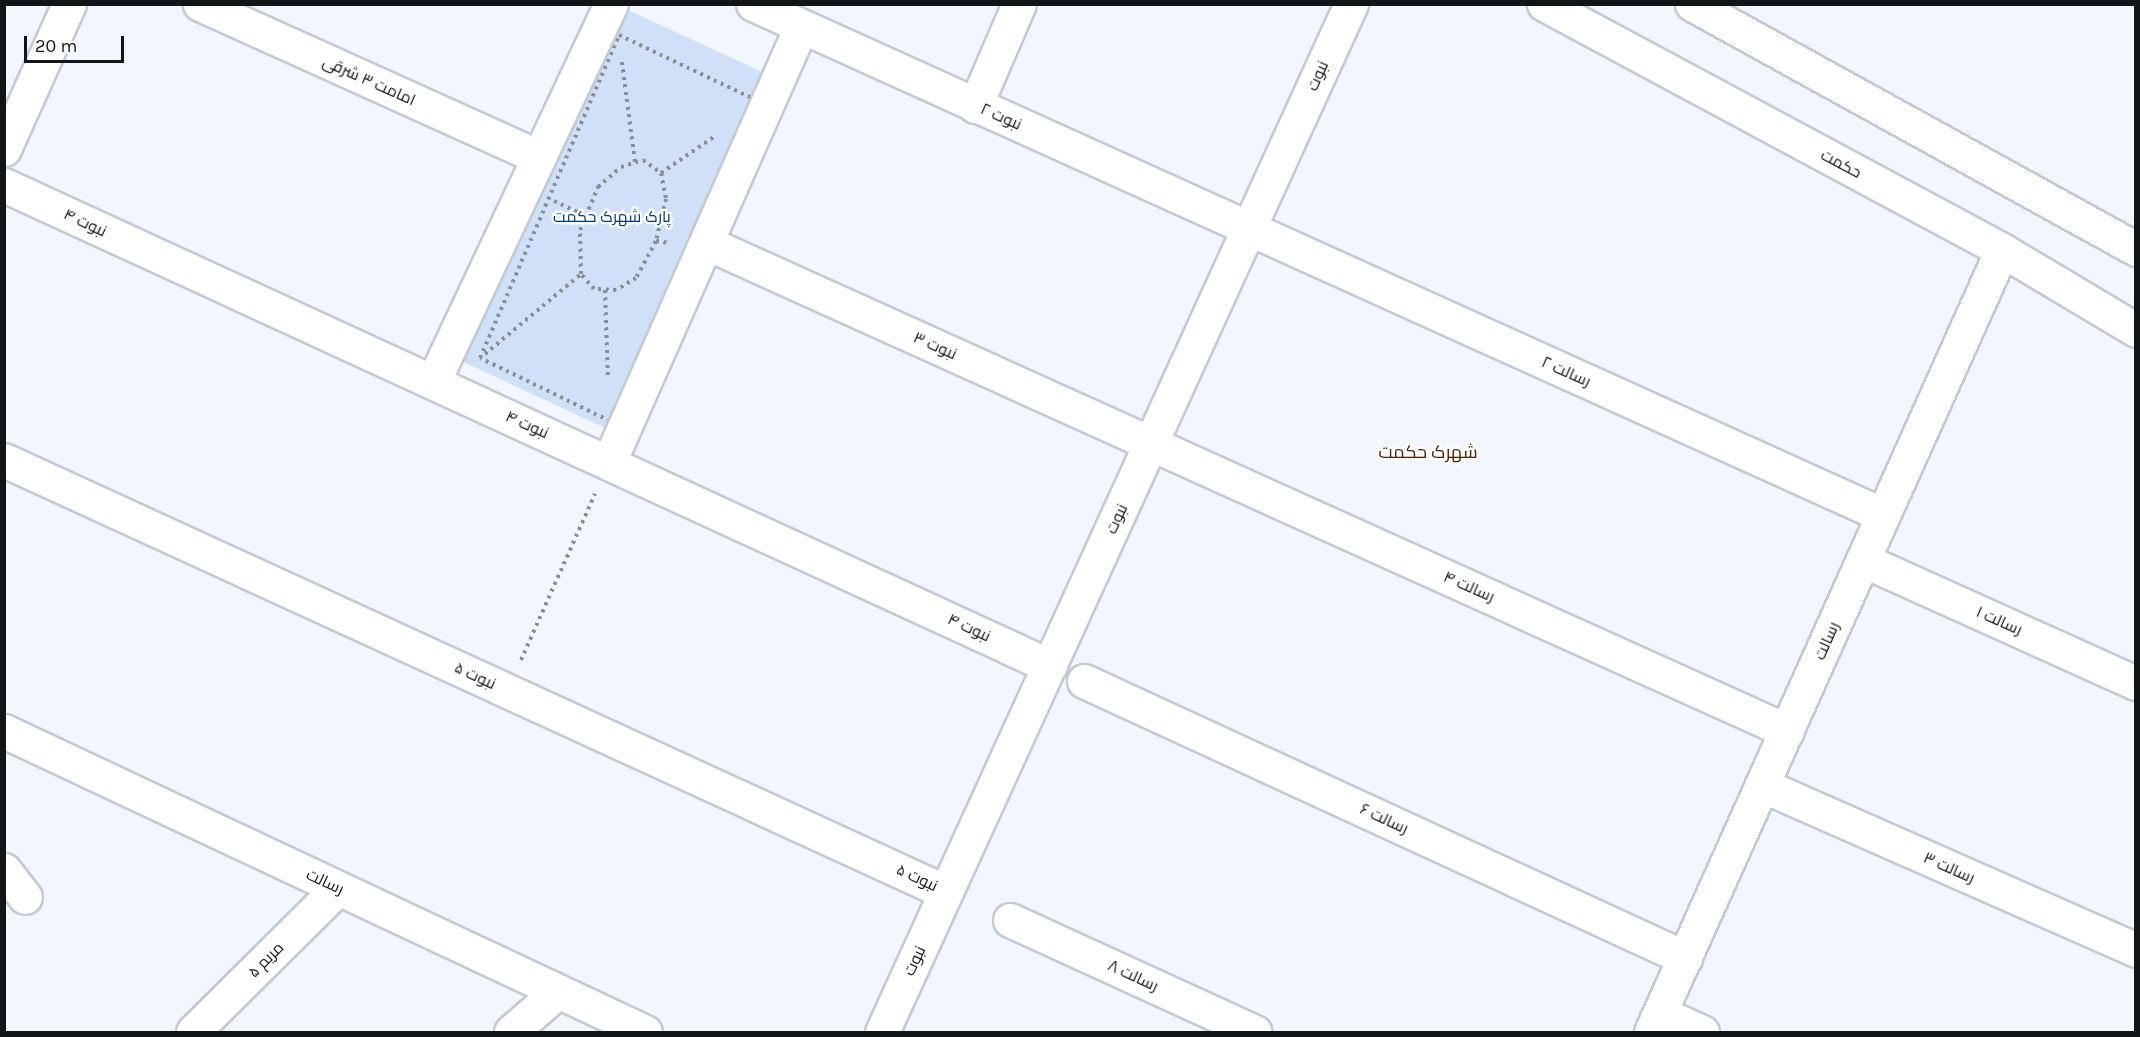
<!DOCTYPE html>
<html>
<head>
<meta charset="utf-8">
<style>
	body { margin:0 }
	#map { position:relative; width:2140px; height:1037px; overflow:hidden; background:#f2f7ff; font-family:Karla,Cairo,sans-serif }
	div>[style] { position:absolute }
	.green>* { inset:0; background:#d0e0f8 }
	.path>* { height:4px; margin-top:-2px; transform-origin:0; background:repeating-linear-gradient(90deg,#8a8e94 0 3px,transparent 0 7.5px) }
	.roads { filter:drop-shadow(2px 0 #c4cad3) drop-shadow(-2px 0 #c4cad3) drop-shadow(0 2px #c4cad3) drop-shadow(0 -2px #c4cad3) }
	.minor>* { height:33px; margin:-16.5px; padding:0 16.5px; transform-origin:16.5px; border-radius:16.5px; background:#fff }
	span { translate:-50% -50%; white-space:nowrap; text-align:center; line-height:1.15; -webkit-text-stroke:4.5px #fff; paint-order:stroke }
	.street-label { font-size:16px; color:#121518 }
	.park-label { font-size:16px; color:#043780 }
	.neighbourhood-label { font-size:18px; color:#4e2001 }
	.frame { position:absolute; inset:0; border:6px solid #121518; pointer-events:none }
	.scale { position:absolute; left:24px; top:36px; width:100px; height:27px; box-sizing:border-box; border:3px solid #121518; border-top:0; padding-left:8px; font-size:18px; line-height:21px; white-space:nowrap; color:#121518; -webkit-text-stroke:4px #fff; paint-order:stroke }
</style>
</head>
<body>
<div id="map">
	<div class="green">
		<div style="clip-path:polygon(619px 6px,769px 75px,605px 428px,455px 358px)"></div>
	</div>
	<div class="path">
		<div style="left:619px;top:35px;width:158px;rotate:25.4deg"></div>
		<div style="left:762px;top:103px;width:352px;rotate:115.5deg"></div>
		<div style="left:610px;top:421px;width:144px;rotate:-154.1deg"></div>
		<div style="left:480px;top:358px;width:352px;rotate:-66.7deg"></div>
		<div style="left:622px;top:62px;width:101px;rotate:82.6deg"></div>
		<div style="left:643px;top:160px;width:22px;rotate:36deg"></div>
		<div style="left:661px;top:173px;width:26px;rotate:79deg"></div>
		<div style="left:666px;top:199px;width:43px;rotate:103.4deg"></div>
		<div style="left:656px;top:241px;width:42px;rotate:118.4deg"></div>
		<div style="left:636px;top:278px;width:23px;rotate:149deg"></div>
		<div style="left:616px;top:290px;width:22px;rotate:-177deg"></div>
		<div style="left:594px;top:289px;width:20px;rotate:-131deg"></div>
		<div style="left:581px;top:274px;width:44px;rotate:-91.3deg"></div>
		<div style="left:580px;top:230px;width:47px;rotate:-67.3deg"></div>
		<div style="left:598px;top:187px;width:30px;rotate:-41deg"></div>
		<div style="left:621px;top:167px;width:23px;rotate:-18deg"></div>
		<div style="left:661px;top:173px;width:65px;rotate:-34.4deg"></div>
		<div style="left:554px;top:201px;width:35px;rotate:25deg"></div>
		<div style="left:656px;top:241px;width:14px;rotate:8deg"></div>
		<div style="left:605px;top:290px;width:89px;rotate:88.1deg"></div>
		<div style="left:485px;top:354px;width:125px;rotate:-39.8deg"></div>
		<div style="left:521px;top:660px;width:182px;rotate:-66deg"></div>
	</div>
	<div class="roads">
		<div class="minor">
			<div style="left:200px;top:4px;width:372px;rotate:24.3deg"></div>
			<div style="left:753px;top:4px;width:1240px;rotate:24.33deg"></div>
			<div style="left:1544px;top:4px;width:520px;rotate:28.24deg"></div>
			<div style="left:2002px;top:250px;width:156px;rotate:30.8deg"></div>
			<div style="left:1692px;top:4px;width:507px;rotate:28.89deg"></div>
			<div style="left:975px;top:106px;width:111px;rotate:-66.7deg"></div>
			<div style="left:4px;top:149px;width:159px;rotate:-65.9deg"></div>
			<div style="left:4px;top:185px;width:1151px;rotate:24.7deg"></div>
			<div style="left:718px;top:248px;width:1173px;rotate:24.31deg"></div>
			<div style="left:433px;top:382px;width:418px;rotate:-64.8deg"></div>
			<div style="left:4px;top:460px;width:1036px;rotate:24.64deg"></div>
			<div style="left:609px;top:462px;width:475px;rotate:-66.2deg"></div>
			<div style="left:1863px;top:560px;width:299px;rotate:24.3deg"></div>
			<div style="left:1084px;top:681px;width:662px;rotate:24.74deg"></div>
			<div style="left:4px;top:731px;width:708px;rotate:25.15deg"></div>
			<div style="left:1762px;top:785px;width:409px;rotate:23.8deg"></div>
			<div style="left:4px;top:870px;width:34px;rotate:52deg"></div>
			<div style="left:1010px;top:920px;width:269px;rotate:24.6deg"></div>
			<div style="left:1660px;top:1013px;width:46px;rotate:24.3deg"></div>
			<div style="left:193px;top:1032px;width:204px;rotate:-44.8deg"></div>
			<div style="left:511px;top:1032px;width:62px;rotate:-41.1deg"></div>
			<div style="left:882px;top:1032px;width:1130px;rotate:-65.48deg"></div>
			<div style="left:1651px;top:1032px;width:857px;rotate:-65.83deg"></div>
		</div>
	</div>
	<div class="street-label">
		<span style="left:1318px;top:76px;rotate:-66deg">نبوت</span>
		<span style="left:369px;top:81px;rotate:24deg">امامت ۳ شرقی</span>
		<span style="left:1001px;top:117px;rotate:24deg">نبوت ۲</span>
		<span style="left:1841px;top:164px;rotate:28deg">حکمت</span>
		<span style="left:85px;top:223px;rotate:25deg">نبوت ۴</span>
		<span style="left:935px;top:346px;rotate:24deg">نبوت ۳</span>
		<span style="left:1566px;top:372px;rotate:24deg">رسالت ۲</span>
		<span style="left:527px;top:425px;rotate:24deg">نبوت ۴</span>
		<span style="left:1117px;top:519px;rotate:-65deg">نبوت</span>
		<span style="left:1469px;top:587px;rotate:24deg">رسالت ۴</span>
		<span style="left:1999px;top:621px;rotate:24deg">رسالت ۱</span>
		<span style="left:969px;top:628px;rotate:25deg">نبوت ۴</span>
		<span style="left:1827px;top:641px;rotate:-66deg">رسالت</span>
		<span style="left:475px;top:676px;rotate:25deg">نبوت ۵</span>
		<span style="left:1384px;top:819px;rotate:25deg">رسالت ۶</span>
		<span style="left:1949px;top:868px;rotate:24deg">رسالت ۳</span>
		<span style="left:917px;top:878px;rotate:25deg">نبوت ۵</span>
		<span style="left:325px;top:882px;rotate:25deg">رسالت</span>
		<span style="left:266px;top:960px;rotate:-45deg">مریم ۵</span>
		<span style="left:915px;top:961px;rotate:-65deg">نبوت</span>
		<span style="left:1133px;top:976px;rotate:25deg">رسالت ۸</span>
	</div>
	<div class="park-label">
		<span style="left:612px;top:217px">پارک شهرک حکمت</span>
	</div>
	<div class="neighbourhood-label">
		<span style="left:1428px;top:452px">شهرک حکمت</span>
	</div>
	<div class="frame"></div>
	<div class="scale">20 m</div>
</div>
</body>
</html>
